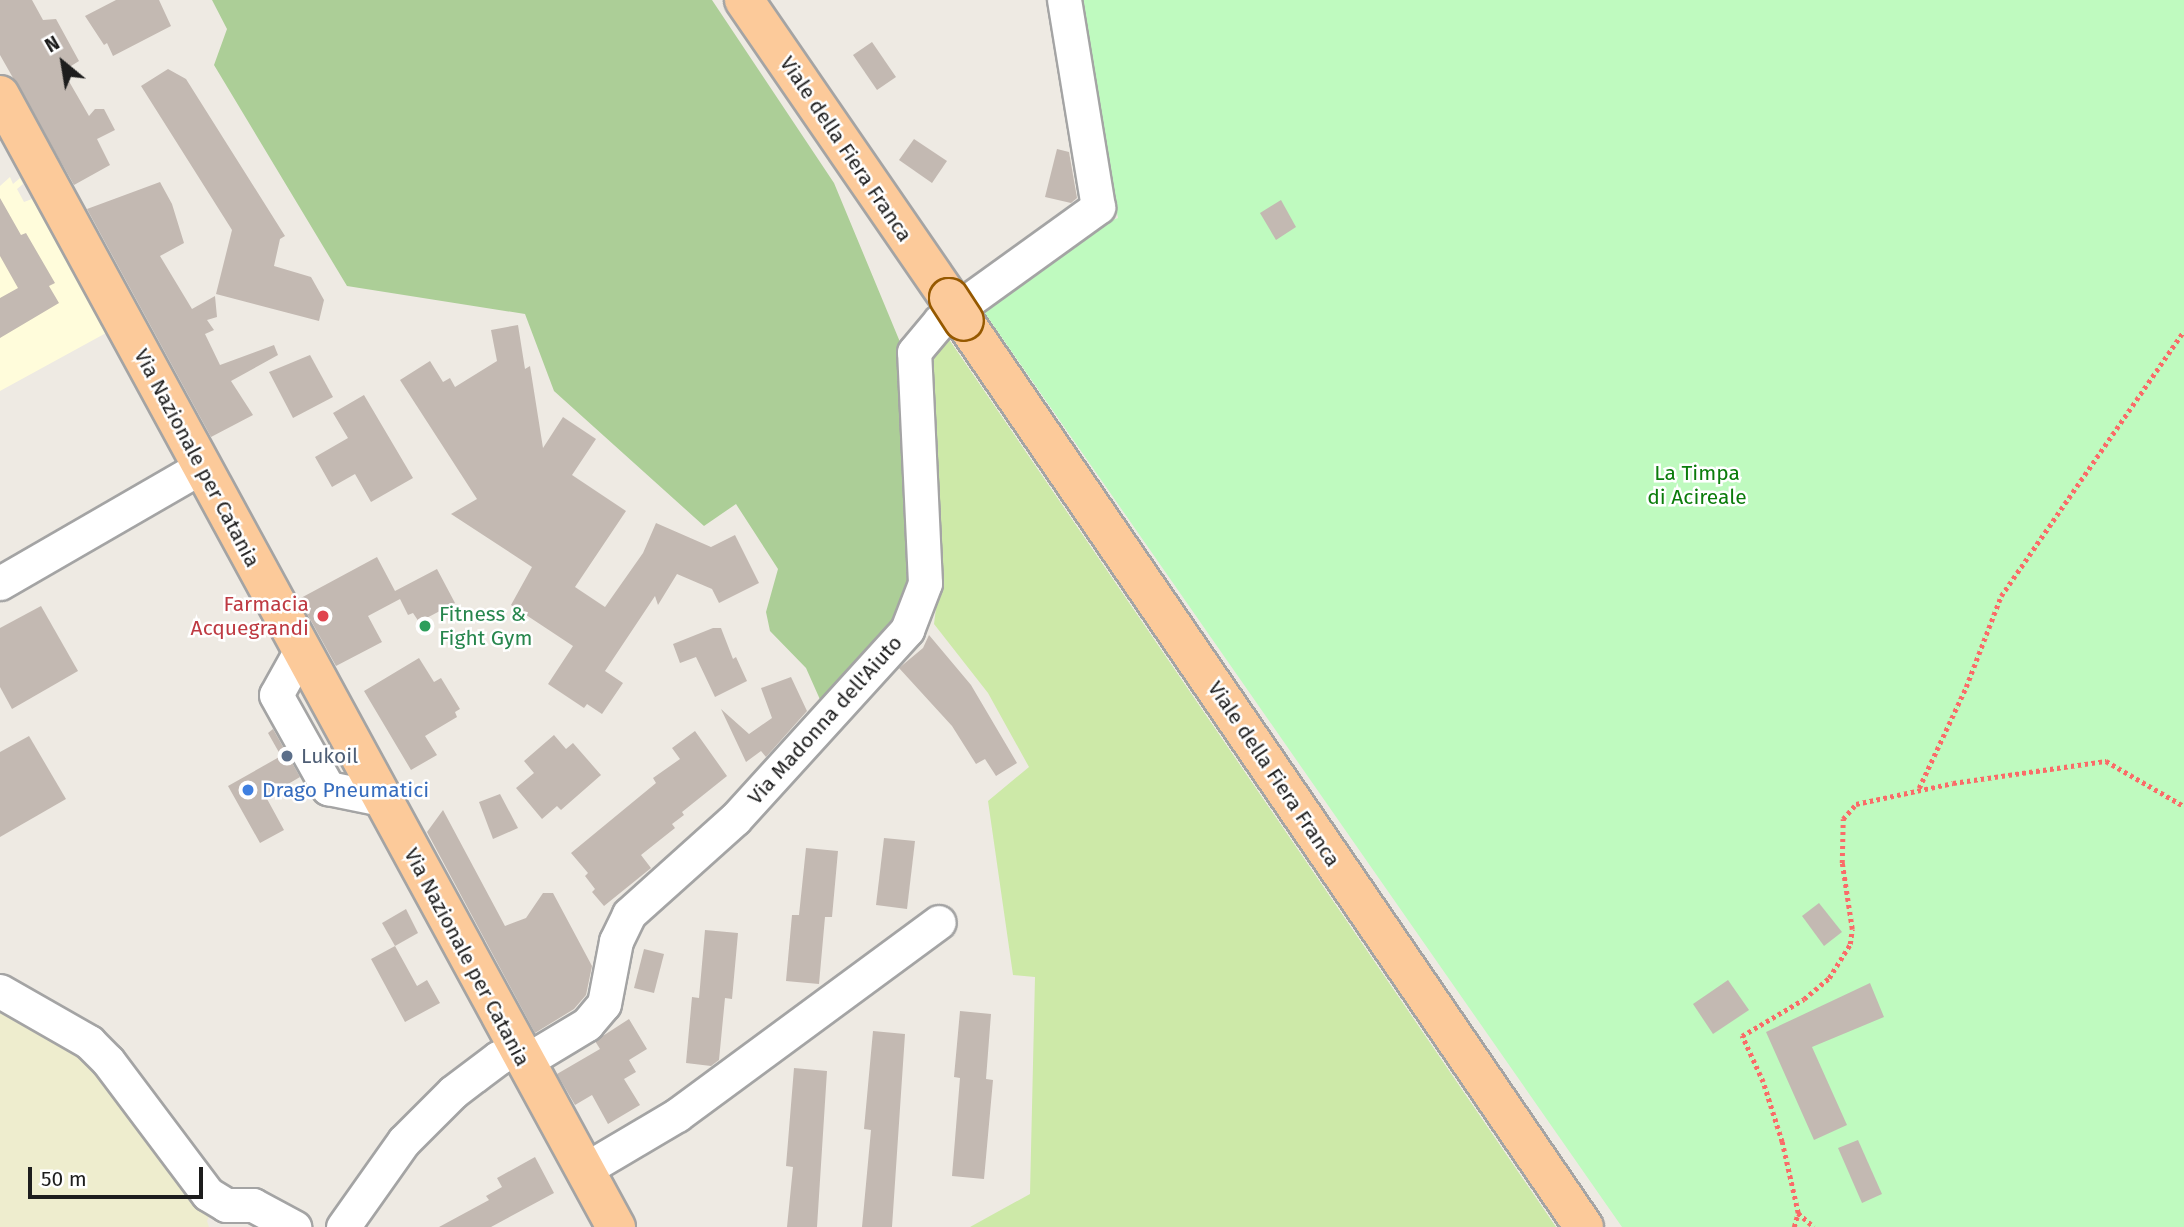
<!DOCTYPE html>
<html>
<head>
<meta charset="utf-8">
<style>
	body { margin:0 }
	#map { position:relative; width:2184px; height:1227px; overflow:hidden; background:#eeeae3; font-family:"Fira Sans",sans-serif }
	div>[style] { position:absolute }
	.education>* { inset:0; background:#fffcdb }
	.farmland>* { inset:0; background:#eeedce }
	.grass>* { inset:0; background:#cde9a8 }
	.forest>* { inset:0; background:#acce97 }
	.park>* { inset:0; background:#bffabf }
	.building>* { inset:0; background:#c3b9b2 }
	.path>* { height:4.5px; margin-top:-2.25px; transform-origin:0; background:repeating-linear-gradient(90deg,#fa6b68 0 3.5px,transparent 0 7px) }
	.roads { filter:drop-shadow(2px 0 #a4a4a4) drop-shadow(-2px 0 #a4a4a4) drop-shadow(0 2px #a4a4a4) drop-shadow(0 -2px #a4a4a4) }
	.minor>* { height:33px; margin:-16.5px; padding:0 16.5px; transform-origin:16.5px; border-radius:16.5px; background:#fff }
	.major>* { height:38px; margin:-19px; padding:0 19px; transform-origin:19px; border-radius:19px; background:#fcca9a }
	.bridges { filter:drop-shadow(2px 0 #965900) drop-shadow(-2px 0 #965900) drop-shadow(0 2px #965900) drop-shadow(0 -2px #965900) }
	.major-bridge>* { height:38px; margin:-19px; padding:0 19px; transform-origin:19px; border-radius:19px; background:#fcca9a }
	.dots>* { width:19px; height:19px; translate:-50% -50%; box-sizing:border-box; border:4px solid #fff; border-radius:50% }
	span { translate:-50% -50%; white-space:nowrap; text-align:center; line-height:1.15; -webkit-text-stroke:5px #fff; paint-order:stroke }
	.street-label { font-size:21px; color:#1d1d1d }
	.park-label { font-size:21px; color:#0b7c0b }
	.health-label { font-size:21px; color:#be3a42 }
	.right { translate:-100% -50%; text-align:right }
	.leisure-label { font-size:21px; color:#27864d }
	.left { translate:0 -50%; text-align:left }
	.service-label { font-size:21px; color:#4e5e75 }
	.shop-label { font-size:21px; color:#366cbe }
	.north { position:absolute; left:28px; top:28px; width:70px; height:70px; -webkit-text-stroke:5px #fff; paint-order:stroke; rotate:330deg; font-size:19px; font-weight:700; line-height:28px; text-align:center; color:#1d1d1d }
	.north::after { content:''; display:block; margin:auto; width:24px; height:32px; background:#1d1d1d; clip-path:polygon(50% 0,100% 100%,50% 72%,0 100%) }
	.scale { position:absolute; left:28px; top:1167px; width:175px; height:32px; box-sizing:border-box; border:4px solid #1d1d1d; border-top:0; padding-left:9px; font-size:21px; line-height:24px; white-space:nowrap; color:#1d1d1d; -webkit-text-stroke:5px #fff; paint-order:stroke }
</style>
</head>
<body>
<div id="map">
	<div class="education">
		<div style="clip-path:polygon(10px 177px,13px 184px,20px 178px,23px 184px,17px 189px,24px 202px,32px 199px,106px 333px,0 391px,0 186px)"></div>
	</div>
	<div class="farmland">
		<div style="clip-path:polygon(0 998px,87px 1050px,213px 1207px,207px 1221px,209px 1227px,0 1227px)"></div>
	</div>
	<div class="grass">
		<div style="clip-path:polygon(948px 338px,1556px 1227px,970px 1227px,1030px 1194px,1035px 977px,1013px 975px,988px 801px,1029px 767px,988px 693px,934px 624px,939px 584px,929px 350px)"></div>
	</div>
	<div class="forest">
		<div style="clip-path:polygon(212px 0,712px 0,834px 183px,900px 342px,905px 361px,917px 580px,898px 624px,822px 704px,806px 668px,770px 631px,766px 612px,778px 569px,736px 504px,704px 526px,554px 391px,525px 314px,347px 286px,214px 65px,227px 29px)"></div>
	</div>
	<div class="park">
		<div style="clip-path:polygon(1076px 0,2184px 0,2184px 1227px,1622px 1227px,982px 309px,1090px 228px,1118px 218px)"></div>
	</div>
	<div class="building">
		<div style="clip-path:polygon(0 0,32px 0,43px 20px,56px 19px,79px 61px,63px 71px,89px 116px,95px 109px,104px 109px,115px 130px,97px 139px,110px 165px,74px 185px,0 55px)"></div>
		<div style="clip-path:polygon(116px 0,159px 0,171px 26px,113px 56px,107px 43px,104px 45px,85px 16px)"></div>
		<div style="clip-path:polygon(872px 42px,896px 77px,877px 90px,853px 55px)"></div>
		<div style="clip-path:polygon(168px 69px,186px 79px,285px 236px,280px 239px,274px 266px,311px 277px,324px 300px,319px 321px,216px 294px,232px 230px,141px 86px)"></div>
		<div style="clip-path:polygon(914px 139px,947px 161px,932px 183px,899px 160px)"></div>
		<div style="clip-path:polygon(1057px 149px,1069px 152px,1077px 198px,1071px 203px,1045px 197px)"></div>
		<div style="clip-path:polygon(160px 182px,172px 204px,184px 243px,160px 256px,192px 309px,215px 296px,217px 317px,207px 320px,214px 330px,205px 334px,220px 365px,274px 345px,278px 355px,231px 381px,253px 415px,211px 437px,87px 209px)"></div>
		<div style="clip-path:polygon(0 198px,21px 235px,26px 233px,55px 283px,49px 286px,59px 303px,0 338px,0 298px,18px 288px,0 256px)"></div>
		<div style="clip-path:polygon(1281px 200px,1296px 227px,1276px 240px,1260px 213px)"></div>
		<div style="clip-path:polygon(518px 325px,525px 369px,530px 366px,543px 448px,563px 417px,596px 439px,572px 475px,626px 511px,575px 587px,605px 607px,643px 553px,656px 523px,711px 547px,735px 535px,759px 583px,719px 603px,712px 589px,677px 574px,658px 605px,655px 596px,605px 671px,623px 683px,602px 714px,587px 704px,584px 708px,548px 684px,573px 646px,511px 605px,532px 567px,451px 514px,477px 499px,400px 380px,430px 361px,443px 382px,450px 378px,455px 387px,497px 361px,491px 330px)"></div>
		<div style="clip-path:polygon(310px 355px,333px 397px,293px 418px,269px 372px)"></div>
		<div style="clip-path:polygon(364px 395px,413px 478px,371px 502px,355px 474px,332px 487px,315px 457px,348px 438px,333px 413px)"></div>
		<div style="clip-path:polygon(377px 557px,395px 591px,437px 569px,455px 603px,419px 622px,413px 613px,408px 615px,400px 599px,368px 616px,382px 642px,336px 666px,299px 599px)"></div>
		<div style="clip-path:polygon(41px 606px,78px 671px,12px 709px,0 687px,0 628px)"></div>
		<div style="clip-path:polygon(713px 628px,721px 628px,733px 659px,736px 657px,747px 681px,715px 697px,696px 657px,680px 663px,673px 644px)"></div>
		<div style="clip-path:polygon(929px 635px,971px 685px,1017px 763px,996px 776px,985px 759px,976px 764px,952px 726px,899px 668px,923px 648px)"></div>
		<div style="clip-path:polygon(419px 658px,434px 682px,441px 678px,460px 709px,455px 712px,457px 717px,425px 736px,437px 755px,411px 770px,364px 691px)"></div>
		<div style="clip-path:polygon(791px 677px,807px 711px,766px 757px,761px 751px,746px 762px,721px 709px,749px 734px,772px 718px,761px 688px)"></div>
		<div style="clip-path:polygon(273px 729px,300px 777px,266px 797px,284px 830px,260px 843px,228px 786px,281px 756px,268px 733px)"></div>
		<div style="clip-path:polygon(695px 731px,727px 776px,682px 812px,684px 815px,672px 824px,675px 828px,641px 855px,651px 868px,604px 906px,592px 892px,595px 889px,585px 876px,588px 873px,571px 853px,656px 783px,653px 778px,680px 759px,672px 748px)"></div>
		<div style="clip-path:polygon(554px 735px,566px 749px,573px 743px,601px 775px,561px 810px,557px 806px,542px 819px,516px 788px,534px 773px,524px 761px)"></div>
		<div style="clip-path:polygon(29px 736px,66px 799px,0 837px,0 752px)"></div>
		<div style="clip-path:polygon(500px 794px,518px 828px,493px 839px,479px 802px)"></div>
		<div style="clip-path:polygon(443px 810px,505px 926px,526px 918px,543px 893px,553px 893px,592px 966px,586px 995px,574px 1009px,535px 1033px,427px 832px)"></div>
		<div style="clip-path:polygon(884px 838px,915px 841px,907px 909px,876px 905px)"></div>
		<div style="clip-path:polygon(806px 848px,838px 851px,832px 917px,825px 917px,819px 984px,786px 981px,792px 915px,799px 915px)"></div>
		<div style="clip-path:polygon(1819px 903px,1842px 932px,1824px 946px,1802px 916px)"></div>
		<div style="clip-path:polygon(406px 909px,418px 933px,395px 946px,382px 923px)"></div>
		<div style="clip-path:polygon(705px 930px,738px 933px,732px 999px,725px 998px,719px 1060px,711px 1066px,686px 1063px,692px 997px,699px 998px)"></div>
		<div style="clip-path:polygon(395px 946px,417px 986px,427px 980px,440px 1003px,405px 1022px,371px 959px)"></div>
		<div style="clip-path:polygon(644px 949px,664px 954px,654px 993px,634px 988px)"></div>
		<div style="clip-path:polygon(1728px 980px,1749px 1010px,1713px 1034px,1693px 1004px)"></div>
		<div style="clip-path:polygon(1870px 983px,1884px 1017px,1812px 1047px,1847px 1125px,1814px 1140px,1766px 1032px)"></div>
		<div style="clip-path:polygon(960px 1011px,991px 1014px,986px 1079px,993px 1080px,984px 1179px,952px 1176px,960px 1078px,954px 1077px)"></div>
		<div style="clip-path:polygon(629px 1019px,647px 1049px,629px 1060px,636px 1072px,624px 1079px,640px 1105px,608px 1124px,592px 1095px,575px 1105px,557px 1074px,600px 1049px,595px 1041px)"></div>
		<div style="clip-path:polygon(873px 1031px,905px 1034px,892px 1227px,862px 1227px,871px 1130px,864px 1129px)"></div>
		<div style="clip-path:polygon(794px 1068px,827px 1071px,817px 1227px,787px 1227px,793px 1167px,786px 1166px)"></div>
		<div style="clip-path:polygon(1858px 1140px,1882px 1194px,1862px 1203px,1838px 1148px)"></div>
		<div style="clip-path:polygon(535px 1157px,554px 1193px,491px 1227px,439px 1227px,489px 1200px,486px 1196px,502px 1187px,497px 1178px)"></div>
	</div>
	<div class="path">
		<div style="left:1919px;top:788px;width:111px;rotate:-65deg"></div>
		<div style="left:1966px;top:687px;width:97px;rotate:-69deg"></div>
		<div style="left:2001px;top:596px;width:322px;rotate:-55.4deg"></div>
		<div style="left:1798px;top:1213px;width:21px;rotate:41deg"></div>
		<div style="left:1794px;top:1227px;width:15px;rotate:-74deg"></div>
		<div style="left:1798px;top:1213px;width:73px;rotate:-102.7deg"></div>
		<div style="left:1782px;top:1142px;width:63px;rotate:-107.6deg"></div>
		<div style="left:1763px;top:1082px;width:51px;rotate:-114.5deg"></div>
		<div style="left:1742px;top:1036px;width:72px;rotate:-30.8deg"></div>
		<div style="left:1804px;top:999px;width:33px;rotate:-40deg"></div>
		<div style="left:1829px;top:978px;width:40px;rotate:-58deg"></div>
		<div style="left:1850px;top:944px;width:15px;rotate:-82deg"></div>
		<div style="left:1852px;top:929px;width:67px;rotate:-98.6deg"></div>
		<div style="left:1842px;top:863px;width:44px;rotate:-88.7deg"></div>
		<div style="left:1843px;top:819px;width:20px;rotate:-49deg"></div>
		<div style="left:1856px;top:804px;width:99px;rotate:-12.2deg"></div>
		<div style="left:1953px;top:783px;width:155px;rotate:-8.2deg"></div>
		<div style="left:2106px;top:761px;width:90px;rotate:30deg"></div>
	</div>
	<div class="roads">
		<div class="minor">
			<div style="left:0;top:583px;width:232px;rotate:-30deg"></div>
			<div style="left:301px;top:650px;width:51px;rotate:119.1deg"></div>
			<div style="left:276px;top:695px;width:107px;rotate:60.8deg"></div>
			<div style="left:328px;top:788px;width:55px;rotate:11.5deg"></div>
			<div style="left:0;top:991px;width:103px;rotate:29.8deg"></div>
			<div style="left:89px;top:1042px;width:27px;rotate:45deg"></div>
			<div style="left:108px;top:1061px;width:166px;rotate:53.1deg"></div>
			<div style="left:208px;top:1194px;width:21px;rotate:31deg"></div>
			<div style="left:226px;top:1205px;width:27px"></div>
			<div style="left:253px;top:1205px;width:47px;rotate:28.2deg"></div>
			<div style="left:524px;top:1062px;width:74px;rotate:-31.1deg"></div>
			<div style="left:587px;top:1024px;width:26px;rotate:-50deg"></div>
			<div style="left:604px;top:1004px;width:64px;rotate:-79.2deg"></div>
			<div style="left:616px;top:941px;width:30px;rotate:-64deg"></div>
			<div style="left:629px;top:914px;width:142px;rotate:-41.9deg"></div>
			<div style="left:735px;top:819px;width:256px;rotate:-47.7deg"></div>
			<div style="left:907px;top:630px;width:50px;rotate:-69deg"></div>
			<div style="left:925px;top:583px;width:231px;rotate:-92.7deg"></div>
			<div style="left:914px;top:352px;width:40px;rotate:-50deg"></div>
			<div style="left:940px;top:321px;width:195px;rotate:-35.8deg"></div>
			<div style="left:1098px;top:207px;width:210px;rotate:-99.3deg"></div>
			<div style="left:584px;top:1170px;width:108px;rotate:-30.6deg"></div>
			<div style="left:677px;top:1115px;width:325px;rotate:-36.4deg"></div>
			<div style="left:343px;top:1227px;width:105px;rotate:-54.7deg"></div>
			<div style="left:404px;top:1141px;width:69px;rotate:-45deg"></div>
			<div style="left:453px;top:1092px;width:56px;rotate:-37.1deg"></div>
			<div style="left:498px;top:1058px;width:21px;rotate:-28deg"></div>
		</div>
		<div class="major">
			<div style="left:744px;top:0;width:362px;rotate:55.5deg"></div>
			<div style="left:0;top:95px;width:1289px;rotate:61.45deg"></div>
			<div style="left:964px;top:321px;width:1098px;rotate:55.62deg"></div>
		</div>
	</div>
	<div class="bridges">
		<div class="major-bridge">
			<div style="left:949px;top:298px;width:27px;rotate:57deg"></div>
		</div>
	</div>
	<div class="dots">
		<div style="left:323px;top:616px;background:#e0444e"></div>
		<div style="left:425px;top:626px;background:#2e9e5b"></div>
		<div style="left:287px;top:756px;background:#5c6f8a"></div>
		<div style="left:248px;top:790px;background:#3f7fe0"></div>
	</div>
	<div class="street-label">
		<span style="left:846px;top:149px;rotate:56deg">Viale della Fiera Franca</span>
		<span style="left:197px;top:458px;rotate:62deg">Via Nazionale per Catania</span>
		<span style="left:825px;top:720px;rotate:-48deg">Via Madonna dell'Aiuto</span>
		<span style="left:1274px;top:774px;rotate:56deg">Viale della Fiera Franca</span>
		<span style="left:467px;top:957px;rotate:62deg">Via Nazionale per Catania</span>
	</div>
	<div class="park-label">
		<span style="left:1697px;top:485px">La Timpa<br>di Acireale</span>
	</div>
	<div class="health-label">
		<span class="right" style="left:309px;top:616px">Farmacia<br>Acquegrandi</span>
	</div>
	<div class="leisure-label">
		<span class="left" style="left:439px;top:626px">Fitness &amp;<br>Fight Gym</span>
	</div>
	<div class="service-label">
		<span class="left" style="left:301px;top:756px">Lukoil</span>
	</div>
	<div class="shop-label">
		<span class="left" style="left:262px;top:790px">Drago Pneumatici</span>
	</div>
	<div class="north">N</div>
	<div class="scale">50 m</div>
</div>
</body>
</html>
